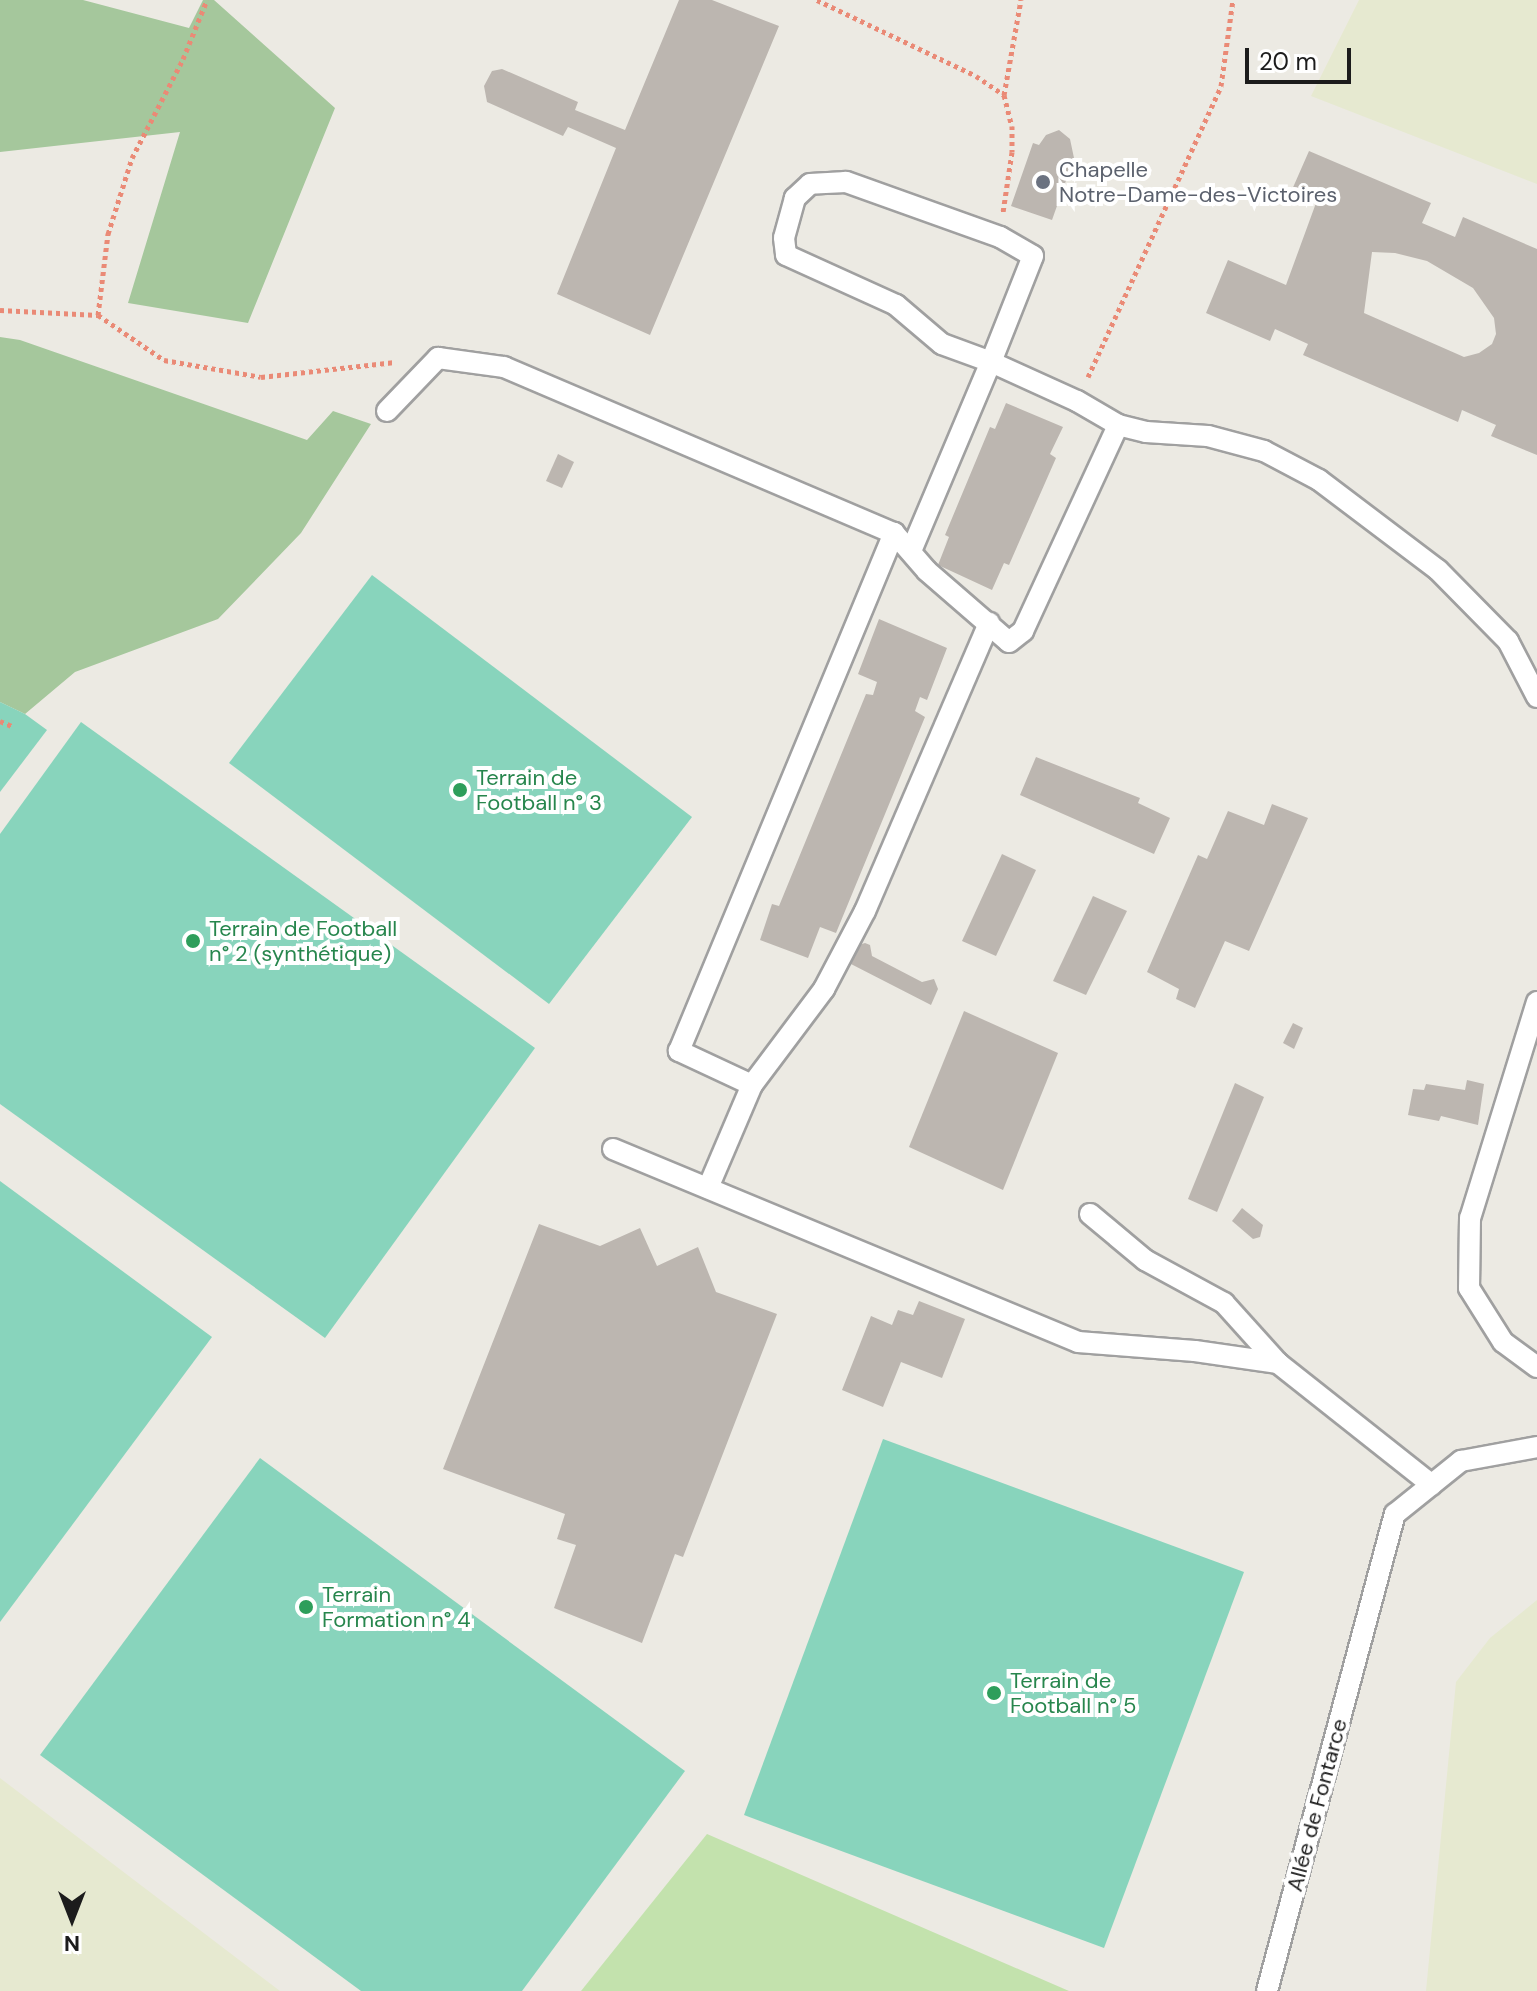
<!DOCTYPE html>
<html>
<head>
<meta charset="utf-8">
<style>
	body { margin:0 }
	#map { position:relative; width:1537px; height:1991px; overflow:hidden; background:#eceae3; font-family:"DM Sans",sans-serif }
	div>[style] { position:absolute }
	.farmland>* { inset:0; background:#e6e9d0 }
	.grass>* { inset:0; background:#c3e2ad }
	.forest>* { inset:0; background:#a5c79c }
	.pitch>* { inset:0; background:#88d4bc }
	.building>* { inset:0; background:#bcb6b0 }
	.path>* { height:5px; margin-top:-2.5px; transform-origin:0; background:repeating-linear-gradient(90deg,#ea8a76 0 4px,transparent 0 8px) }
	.roads { filter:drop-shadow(2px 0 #a0a0a0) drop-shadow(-2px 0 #a0a0a0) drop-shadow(0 2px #a0a0a0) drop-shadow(0 -2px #a0a0a0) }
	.lane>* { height:20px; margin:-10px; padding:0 10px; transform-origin:10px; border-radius:10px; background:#fff }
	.dots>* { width:22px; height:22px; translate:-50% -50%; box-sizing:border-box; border:4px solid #fff; border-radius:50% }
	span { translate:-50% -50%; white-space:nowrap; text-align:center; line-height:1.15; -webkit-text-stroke:8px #fff; paint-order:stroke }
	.worship-label { font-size:22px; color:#5b616d }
	.left { translate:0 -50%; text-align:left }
	.leisure-label { font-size:22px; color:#27864d }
	.street-label { font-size:22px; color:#1c1c1c }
	.north { position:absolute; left:32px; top:1879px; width:80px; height:80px; -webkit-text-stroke:6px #fff; paint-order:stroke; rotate:180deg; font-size:22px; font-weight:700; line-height:32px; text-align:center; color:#1c1c1c }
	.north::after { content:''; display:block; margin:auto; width:28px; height:36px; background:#1c1c1c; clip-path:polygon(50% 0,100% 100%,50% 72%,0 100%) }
	.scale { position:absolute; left:1245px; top:48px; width:106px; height:36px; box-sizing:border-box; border:4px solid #1c1c1c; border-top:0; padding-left:10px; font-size:24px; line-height:28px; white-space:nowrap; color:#1c1c1c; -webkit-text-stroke:6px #fff; paint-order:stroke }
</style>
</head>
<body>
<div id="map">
	<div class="farmland">
		<div style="clip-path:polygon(1359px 0,1537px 0,1537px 184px,1311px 96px)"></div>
		<div style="clip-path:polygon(1537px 1600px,1537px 1991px,1426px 1991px,1456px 1682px,1490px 1638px)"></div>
		<div style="clip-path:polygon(0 1778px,280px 1991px,0 1991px)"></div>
	</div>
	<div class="grass">
		<div style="clip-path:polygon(707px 1834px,1069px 1991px,581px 1991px)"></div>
	</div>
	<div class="forest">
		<div style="clip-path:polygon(0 0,83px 0,189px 28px,203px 0,214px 0,335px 108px,248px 323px,128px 303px,180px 132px,0 152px)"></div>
		<div style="clip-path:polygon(0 337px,20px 340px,307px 440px,333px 411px,371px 424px,301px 533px,218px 619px,75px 672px,25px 714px,0 702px)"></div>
	</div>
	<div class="pitch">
		<div style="clip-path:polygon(372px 575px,692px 817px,549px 1004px,229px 763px)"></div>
		<div style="clip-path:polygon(0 702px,25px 714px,47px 730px,0 792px)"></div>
		<div style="clip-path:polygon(81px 722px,535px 1048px,325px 1338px,0 1104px,0 834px)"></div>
		<div style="clip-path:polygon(0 1181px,212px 1337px,0 1622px)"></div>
		<div style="clip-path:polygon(883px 1439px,1244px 1572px,1104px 1948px,744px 1815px)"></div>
		<div style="clip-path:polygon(260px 1458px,685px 1771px,522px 1991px,361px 1991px,40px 1755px)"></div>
	</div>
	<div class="building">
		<div style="clip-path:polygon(679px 0,712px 0,779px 26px,650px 335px,557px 294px,616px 148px,568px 127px,563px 136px,487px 102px,484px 86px,492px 71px,502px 69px,578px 102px,575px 110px,625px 130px)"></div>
		<div style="clip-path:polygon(1059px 130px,1070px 139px,1074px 158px,1052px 220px,1011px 206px,1033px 143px,1039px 145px,1046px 135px)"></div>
		<div style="clip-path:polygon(evenodd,1309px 151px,1431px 203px,1422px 223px,1455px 237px,1463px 217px,1537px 249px,1537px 455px,1491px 436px,1496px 425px,1462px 410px,1458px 422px,1303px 355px,1308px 344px,1275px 329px,1270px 341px,1206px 313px,1228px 260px,1286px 285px,1316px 203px,1291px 192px,1309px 151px,1372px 252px,1395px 253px,1427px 261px,1473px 288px,1494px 318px,1496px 334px,1492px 344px,1479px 353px,1464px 357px,1364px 313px,1372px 252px)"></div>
		<div style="clip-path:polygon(1006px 403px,1063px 427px,1050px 454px,1056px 458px,1009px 565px,1004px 563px,992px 590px,938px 565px,949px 537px,945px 535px,990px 427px,995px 429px)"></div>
		<div style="clip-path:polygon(558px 454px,574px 462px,562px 488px,546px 481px)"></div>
		<div style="clip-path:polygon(879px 619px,947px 648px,927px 700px,920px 697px,915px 711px,925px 717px,836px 933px,820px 927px,808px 958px,760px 940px,772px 904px,779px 906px,866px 694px,873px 695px,877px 682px,858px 674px)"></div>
		<div style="clip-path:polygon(1036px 757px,1140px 798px,1138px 803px,1170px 818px,1154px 854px,1020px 795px)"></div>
		<div style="clip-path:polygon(1272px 804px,1308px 818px,1249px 951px,1225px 941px,1195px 1008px,1176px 999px,1179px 989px,1147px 972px,1198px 855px,1207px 859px,1228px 811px,1264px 825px)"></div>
		<div style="clip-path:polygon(1002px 854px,1036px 870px,996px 956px,962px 941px)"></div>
		<div style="clip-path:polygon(1093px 896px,1127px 911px,1086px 995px,1053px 981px)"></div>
		<div style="clip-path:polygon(865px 943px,870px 945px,872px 956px,922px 982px,934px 979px,938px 989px,931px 1005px,849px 963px,859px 945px)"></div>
		<div style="clip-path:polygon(964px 1011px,1058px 1053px,1003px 1190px,909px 1147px)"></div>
		<div style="clip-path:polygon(1293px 1023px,1303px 1028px,1294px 1049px,1283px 1043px)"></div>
		<div style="clip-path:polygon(1467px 1080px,1484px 1084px,1478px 1125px,1441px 1116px,1439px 1121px,1408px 1115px,1413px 1089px,1424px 1090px,1426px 1084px,1465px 1090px)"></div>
		<div style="clip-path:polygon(1235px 1083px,1264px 1097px,1217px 1212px,1188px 1199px)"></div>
		<div style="clip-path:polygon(1242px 1208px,1263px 1225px,1260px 1237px,1253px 1239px,1232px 1221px)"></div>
		<div style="clip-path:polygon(539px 1224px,600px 1246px,640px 1228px,657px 1266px,698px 1247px,716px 1292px,777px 1314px,683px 1557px,675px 1554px,642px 1643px,554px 1608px,576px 1545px,557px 1539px,565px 1514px,443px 1469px)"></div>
		<div style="clip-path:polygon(919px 1301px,965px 1319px,942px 1378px,901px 1362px,883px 1407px,842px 1390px,871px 1316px,892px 1325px,898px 1310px,913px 1315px)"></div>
	</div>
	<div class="path">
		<div style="left:817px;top:0;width:176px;rotate:25.5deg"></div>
		<div style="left:976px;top:76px;width:34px;rotate:34deg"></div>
		<div style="left:1004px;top:95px;width:32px;rotate:76deg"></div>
		<div style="left:1012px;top:126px;width:26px;rotate:90deg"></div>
		<div style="left:1012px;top:152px;width:61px;rotate:98.5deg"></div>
		<div style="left:1004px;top:95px;width:97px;rotate:-79.9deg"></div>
		<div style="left:0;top:310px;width:98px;rotate:2.9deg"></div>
		<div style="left:98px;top:315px;width:80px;rotate:34.3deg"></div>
		<div style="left:164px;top:360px;width:98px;rotate:9.9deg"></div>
		<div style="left:261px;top:377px;width:135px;rotate:-6.4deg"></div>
		<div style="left:98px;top:315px;width:82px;rotate:-83deg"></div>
		<div style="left:108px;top:234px;width:80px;rotate:-72.5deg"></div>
		<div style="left:132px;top:158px;width:111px;rotate:-62.7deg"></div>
		<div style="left:183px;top:59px;width:64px;rotate:-67.9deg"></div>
		<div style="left:1088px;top:377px;width:320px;rotate:-65.4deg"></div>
		<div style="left:1221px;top:86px;width:87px;rotate:-82.1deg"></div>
		<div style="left:0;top:721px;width:15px;rotate:23deg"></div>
	</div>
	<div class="roads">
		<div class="lane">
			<div style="left:387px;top:411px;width:74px;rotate:-46.1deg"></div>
			<div style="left:438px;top:358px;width:67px;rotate:7.8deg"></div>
			<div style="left:504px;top:367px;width:424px;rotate:23.1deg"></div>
			<div style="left:894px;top:533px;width:50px;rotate:49deg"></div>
			<div style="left:927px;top:571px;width:108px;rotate:40.9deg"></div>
			<div style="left:1009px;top:642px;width:18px;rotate:-38deg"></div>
			<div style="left:1023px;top:631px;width:227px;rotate:-65.2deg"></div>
			<div style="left:911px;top:551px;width:205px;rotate:-67.1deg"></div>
			<div style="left:991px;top:362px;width:114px;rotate:-68.4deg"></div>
			<div style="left:1033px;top:256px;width:38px;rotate:-150deg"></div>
			<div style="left:1000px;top:237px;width:164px;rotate:-160.3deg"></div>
			<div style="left:846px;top:182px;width:36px;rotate:177deg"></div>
			<div style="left:810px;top:184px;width:21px;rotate:137deg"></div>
			<div style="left:795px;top:198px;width:41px;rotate:105.4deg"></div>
			<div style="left:784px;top:238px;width:17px;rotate:83deg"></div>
			<div style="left:786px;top:255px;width:121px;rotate:24.4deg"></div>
			<div style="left:896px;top:305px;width:60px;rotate:40.3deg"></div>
			<div style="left:942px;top:344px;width:52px;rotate:20.2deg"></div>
			<div style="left:991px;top:362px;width:94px;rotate:24.4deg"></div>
			<div style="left:1077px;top:401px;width:48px;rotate:30.3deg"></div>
			<div style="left:1118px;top:425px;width:29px;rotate:14deg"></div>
			<div style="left:1146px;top:432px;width:62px;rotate:3.7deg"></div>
			<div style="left:1208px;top:436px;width:58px;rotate:15deg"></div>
			<div style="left:1264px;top:451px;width:62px;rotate:27.8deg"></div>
			<div style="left:1319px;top:480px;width:149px;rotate:37.1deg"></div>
			<div style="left:1438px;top:570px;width:100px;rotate:45.4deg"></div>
			<div style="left:1508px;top:641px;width:63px;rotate:62.6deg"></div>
			<div style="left:1537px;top:1002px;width:226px;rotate:107.2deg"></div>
			<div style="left:1470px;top:1218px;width:70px;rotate:90.8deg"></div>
			<div style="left:1469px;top:1288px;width:64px;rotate:57.8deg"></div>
			<div style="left:1503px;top:1342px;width:42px;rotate:36.3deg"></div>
			<div style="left:752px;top:1085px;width:81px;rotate:-155deg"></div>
			<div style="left:679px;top:1051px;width:561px;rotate:-67.46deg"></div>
			<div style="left:613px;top:1149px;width:503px;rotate:22.54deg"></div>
			<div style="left:1078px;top:1342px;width:117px;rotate:4.4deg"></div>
			<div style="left:1195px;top:1351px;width:84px;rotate:8.2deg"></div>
			<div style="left:1278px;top:1363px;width:196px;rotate:38.4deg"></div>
			<div style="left:708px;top:1188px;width:112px;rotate:-66.9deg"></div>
			<div style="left:752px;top:1085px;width:120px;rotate:-53.1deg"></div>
			<div style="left:824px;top:989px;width:88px;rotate:-62.3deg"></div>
			<div style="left:865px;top:911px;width:314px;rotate:-66.7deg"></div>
			<div style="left:1090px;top:1214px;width:72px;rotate:39.9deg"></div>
			<div style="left:1145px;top:1260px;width:90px;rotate:28.6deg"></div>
			<div style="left:1224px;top:1303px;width:81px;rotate:48deg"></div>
			<div style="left:1267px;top:1991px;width:494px;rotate:-75deg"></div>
			<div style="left:1395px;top:1514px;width:85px;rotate:-38.8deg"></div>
			<div style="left:1461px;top:1461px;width:77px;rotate:-10.4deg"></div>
		</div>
	</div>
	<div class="dots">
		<div style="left:1043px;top:182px;background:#6b7280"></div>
		<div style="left:460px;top:790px;background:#2e9e5b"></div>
		<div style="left:193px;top:941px;background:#2e9e5b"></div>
		<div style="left:306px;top:1607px;background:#2e9e5b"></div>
		<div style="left:994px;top:1693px;background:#2e9e5b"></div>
	</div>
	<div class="worship-label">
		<span class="left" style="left:1059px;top:182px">Chapelle<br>Notre-Dame-des-Victoires</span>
	</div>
	<div class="leisure-label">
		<span class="left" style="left:476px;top:790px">Terrain de<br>Football n° 3</span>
		<span class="left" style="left:209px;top:941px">Terrain de Football<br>n° 2 (synthétique)</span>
		<span class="left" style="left:322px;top:1607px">Terrain<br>Formation n° 4</span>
		<span class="left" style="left:1010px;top:1693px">Terrain de<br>Football n° 5</span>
	</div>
	<div class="street-label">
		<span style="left:1317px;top:1805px;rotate:-75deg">Allée de Fontarce</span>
	</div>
	<div class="north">N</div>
	<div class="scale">20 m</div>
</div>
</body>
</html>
